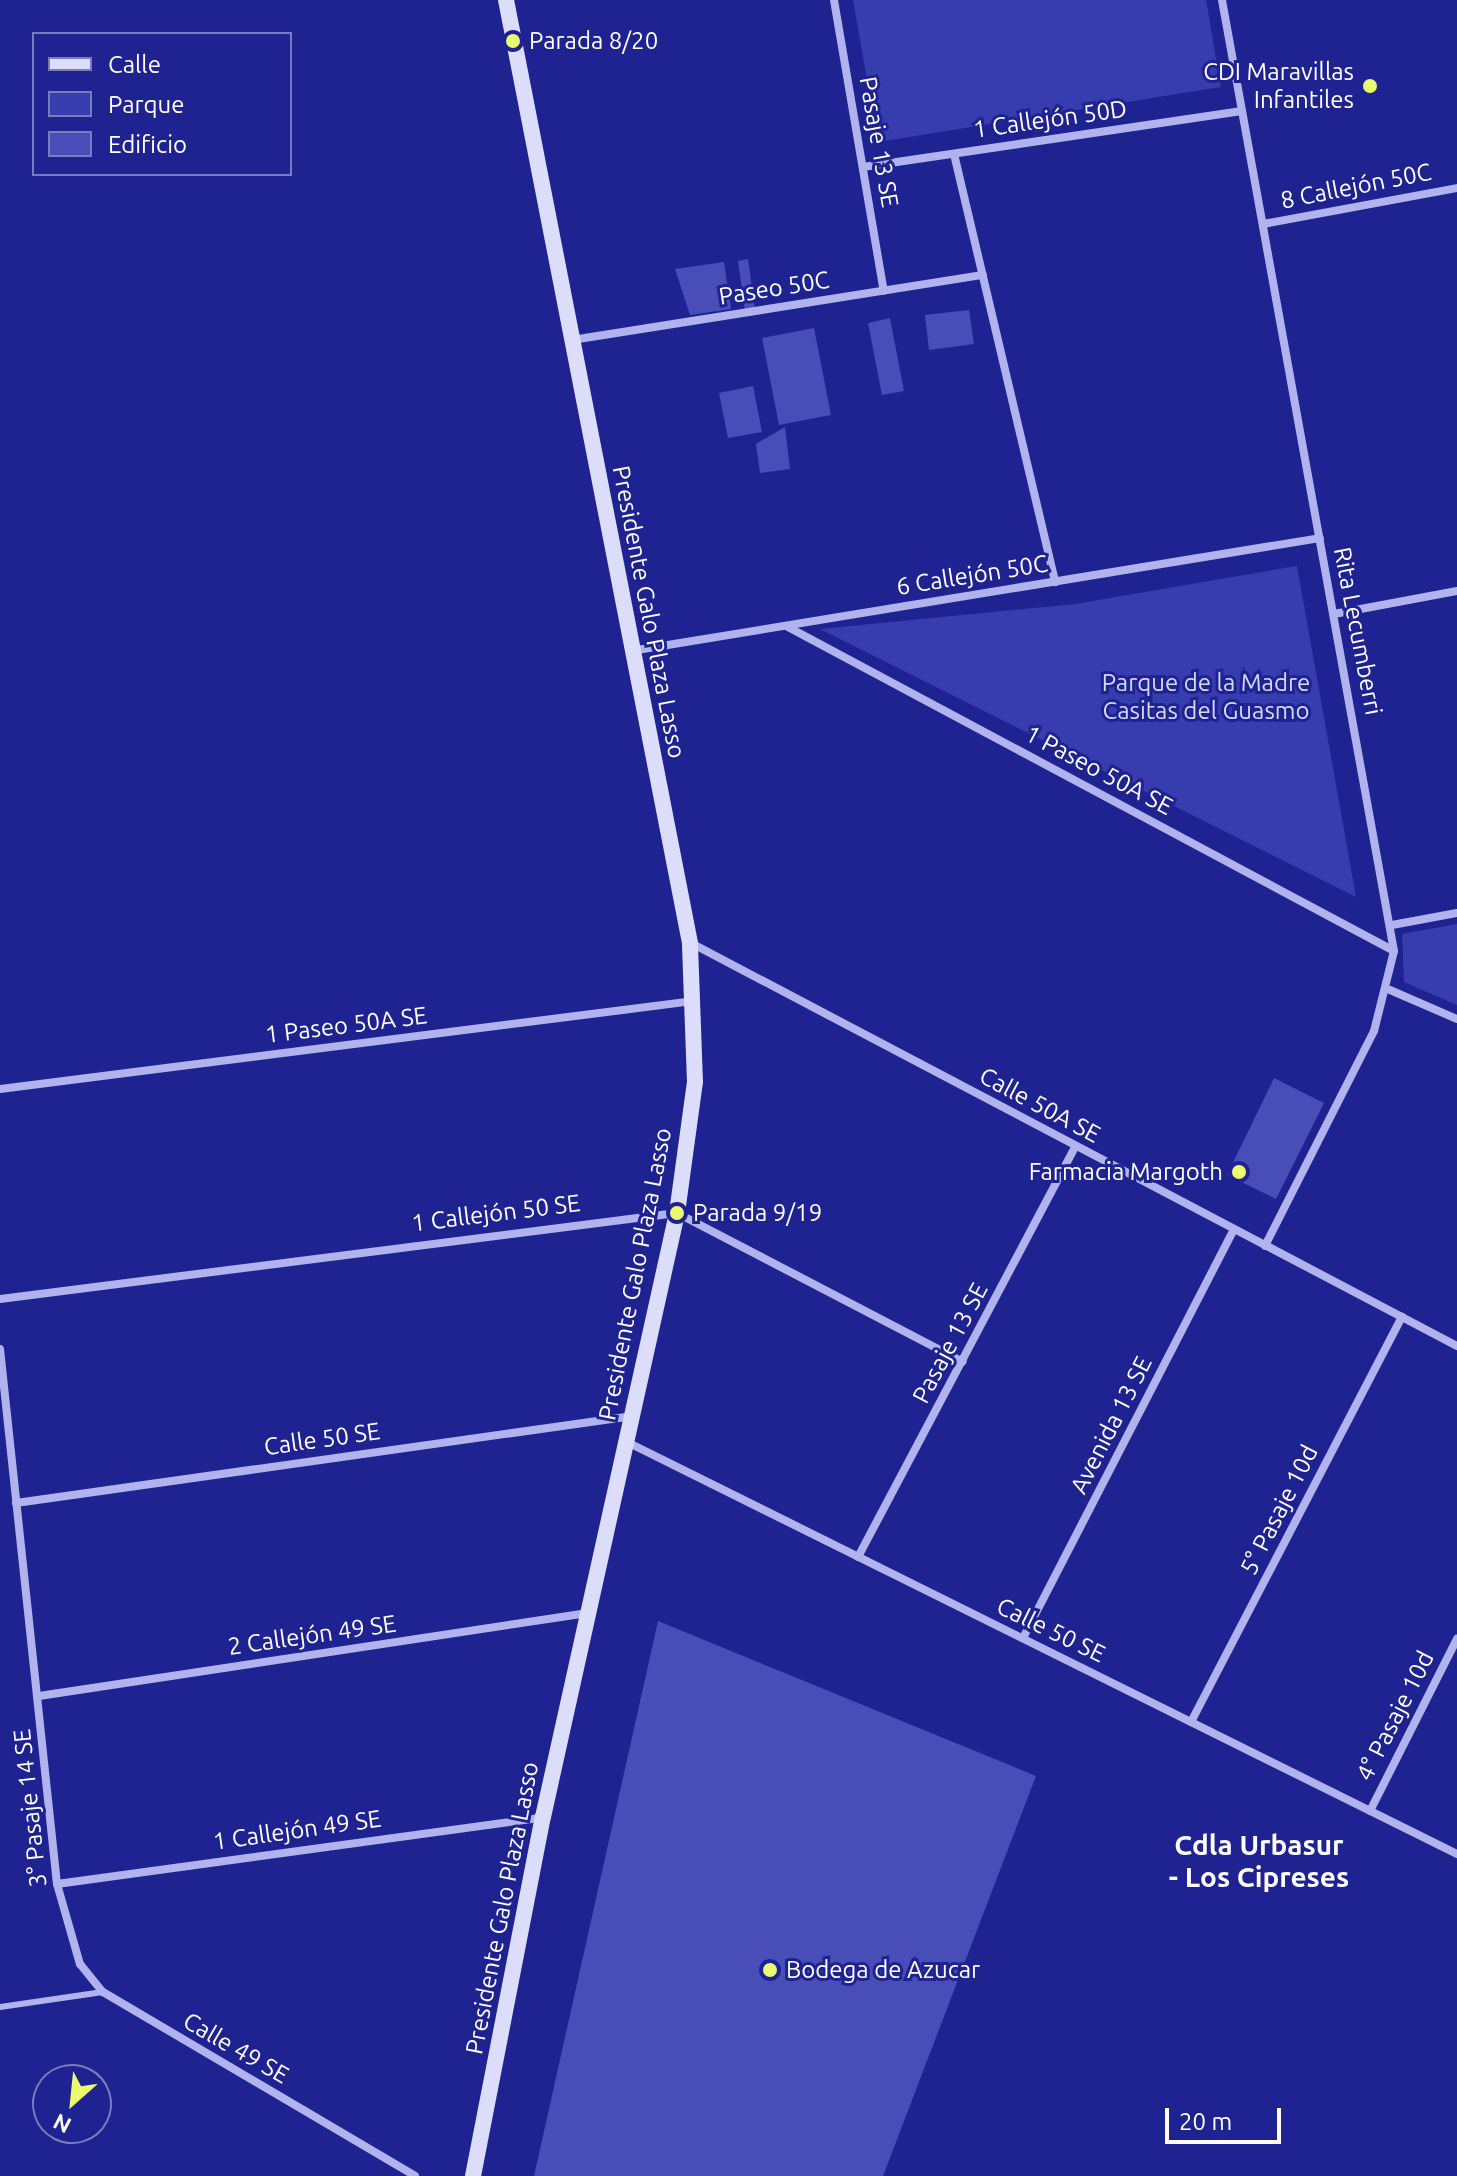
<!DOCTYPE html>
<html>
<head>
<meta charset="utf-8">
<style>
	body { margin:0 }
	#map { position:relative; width:1457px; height:2176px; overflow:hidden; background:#1f2391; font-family:Ubuntu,sans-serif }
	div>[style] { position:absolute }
	.green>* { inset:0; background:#373daf }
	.building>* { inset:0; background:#484db8 }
	.lane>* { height:6px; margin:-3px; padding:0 3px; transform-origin:3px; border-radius:3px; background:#b0b3ed }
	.street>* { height:8px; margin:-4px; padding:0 4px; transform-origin:4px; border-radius:4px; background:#b0b3ed }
	.secondary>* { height:16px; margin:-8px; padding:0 8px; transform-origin:8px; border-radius:8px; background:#dcddfa }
	.dots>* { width:22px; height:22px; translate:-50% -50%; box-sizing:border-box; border:4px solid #1f2391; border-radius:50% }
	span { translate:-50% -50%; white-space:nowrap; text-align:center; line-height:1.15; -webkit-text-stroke:6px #1f2391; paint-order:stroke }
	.poi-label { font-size:24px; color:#fff }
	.left { translate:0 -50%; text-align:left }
	.right { translate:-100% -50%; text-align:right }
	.street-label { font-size:24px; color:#fff }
	.park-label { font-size:24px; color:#d6d8fa }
	.quarter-label { font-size:28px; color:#fff; font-weight:700 }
	.legend { position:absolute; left:32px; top:32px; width:260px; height:144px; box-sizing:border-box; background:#1f2391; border:2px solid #797bbd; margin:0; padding:10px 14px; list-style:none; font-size:24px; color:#fff }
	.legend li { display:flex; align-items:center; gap:16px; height:40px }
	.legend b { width:40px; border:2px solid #797bbd }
	.north { position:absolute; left:32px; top:2064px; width:80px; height:80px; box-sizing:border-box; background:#1f2391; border:2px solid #797bbd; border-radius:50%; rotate:207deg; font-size:22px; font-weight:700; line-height:32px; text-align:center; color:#fff }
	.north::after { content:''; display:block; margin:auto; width:28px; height:36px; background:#ebfb70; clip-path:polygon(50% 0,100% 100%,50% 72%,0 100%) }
	.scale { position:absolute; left:1165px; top:2108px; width:116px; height:36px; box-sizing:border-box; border:4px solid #fff; border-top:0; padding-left:10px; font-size:24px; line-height:28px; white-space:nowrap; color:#fff; -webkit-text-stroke:6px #1f2391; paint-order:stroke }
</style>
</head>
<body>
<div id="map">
	<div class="green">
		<div style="clip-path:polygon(853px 0,1206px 0,1221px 87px,878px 142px)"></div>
		<div style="clip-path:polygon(1297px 566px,1356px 897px,820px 629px,1075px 604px)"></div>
		<div style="clip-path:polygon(1457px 924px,1457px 1005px,1404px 982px,1402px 934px)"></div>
	</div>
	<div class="building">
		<div style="clip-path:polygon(748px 259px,755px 309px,745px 311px,738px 261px)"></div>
		<div style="clip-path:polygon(724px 262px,731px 309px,690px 315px,675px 269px)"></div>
		<div style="clip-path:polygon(969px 310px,974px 344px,929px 350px,925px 315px)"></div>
		<div style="clip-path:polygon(890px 318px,904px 391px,882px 395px,868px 323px)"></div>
		<div style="clip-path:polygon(814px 328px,831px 415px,779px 425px,762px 338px)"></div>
		<div style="clip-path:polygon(753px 386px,762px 432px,728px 438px,719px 393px)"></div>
		<div style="clip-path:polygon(785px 427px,790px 469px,760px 473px,756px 444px)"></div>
		<div style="clip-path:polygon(1274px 1078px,1324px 1103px,1276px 1199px,1227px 1175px)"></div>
		<div style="clip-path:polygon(658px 1621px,1036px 1776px,883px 2176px,534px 2176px)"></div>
	</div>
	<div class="lane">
		<div style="left:0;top:2007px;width:104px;rotate:-8.3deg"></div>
	</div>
	<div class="street">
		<div style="left:834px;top:0;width:295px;rotate:80.3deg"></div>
		<div style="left:1222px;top:0;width:966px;rotate:79.75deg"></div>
		<div style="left:1394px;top:951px;width:82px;rotate:104deg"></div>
		<div style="left:1374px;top:1031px;width:241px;rotate:116.9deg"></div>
		<div style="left:954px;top:154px;width:440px;rotate:76.7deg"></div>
		<div style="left:863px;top:167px;width:383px;rotate:-8.4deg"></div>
		<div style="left:1263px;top:224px;width:197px;rotate:-10.5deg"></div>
		<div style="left:572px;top:340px;width:416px;rotate:-9deg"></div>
		<div style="left:1334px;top:614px;width:125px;rotate:-10.6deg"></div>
		<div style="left:788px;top:627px;width:687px;rotate:28.13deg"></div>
		<div style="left:631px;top:651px;width:698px;rotate:-9.31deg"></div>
		<div style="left:1392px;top:925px;width:66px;rotate:-10.5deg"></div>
		<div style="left:691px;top:943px;width:866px;rotate:27.75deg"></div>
		<div style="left:1390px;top:990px;width:73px;rotate:23.4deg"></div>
		<div style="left:0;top:1089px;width:700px;rotate:-7.23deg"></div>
		<div style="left:0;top:1299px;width:682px;rotate:-7.24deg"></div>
		<div style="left:677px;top:1213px;width:322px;rotate:27.5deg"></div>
		<div style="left:0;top:1349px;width:538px;rotate:83.92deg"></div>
		<div style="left:57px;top:1884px;width:83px;rotate:74deg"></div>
		<div style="left:80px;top:1964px;width:36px;rotate:51deg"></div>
		<div style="left:103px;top:1992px;width:362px;rotate:30.5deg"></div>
		<div style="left:627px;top:1442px;width:927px;rotate:26.4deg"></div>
		<div style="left:16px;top:1503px;width:623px;rotate:-8.03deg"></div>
		<div style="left:858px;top:1557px;width:464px;rotate:-62.1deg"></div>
		<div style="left:1023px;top:1638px;width:459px;rotate:-62.7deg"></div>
		<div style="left:39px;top:1696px;width:555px;rotate:-8.6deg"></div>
		<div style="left:1191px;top:1722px;width:457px;rotate:-62.5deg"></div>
		<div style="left:1370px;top:1811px;width:193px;rotate:-63.2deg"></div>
		<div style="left:57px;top:1884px;width:491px;rotate:-7.8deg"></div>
	</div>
	<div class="secondary">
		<div style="left:473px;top:2176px;width:366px;rotate:-79deg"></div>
		<div style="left:543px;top:1817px;width:619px;rotate:-77.49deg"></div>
		<div style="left:677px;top:1213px;width:132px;rotate:-82.2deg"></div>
		<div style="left:695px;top:1082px;width:139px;rotate:-92.1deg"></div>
		<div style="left:690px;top:943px;width:961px;rotate:-101.04deg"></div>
	</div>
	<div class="dots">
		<div style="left:513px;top:41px;background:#ebfb70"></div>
		<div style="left:1370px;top:86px;background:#ebfb70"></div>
		<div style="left:1239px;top:1172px;background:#ebfb70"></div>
		<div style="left:677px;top:1213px;background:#ebfb70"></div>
		<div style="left:770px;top:1970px;background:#ebfb70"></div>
	</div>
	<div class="poi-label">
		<span class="left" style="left:529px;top:41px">Parada 8/20</span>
		<span class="right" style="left:1354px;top:86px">CDI Maravillas<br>Infantiles</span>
		<span class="right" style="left:1223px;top:1172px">Farmacia Margoth</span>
		<span class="left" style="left:693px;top:1213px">Parada 9/19</span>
		<span class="left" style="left:786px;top:1970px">Bodega de Azucar</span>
	</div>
	<div class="street-label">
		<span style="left:1050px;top:119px;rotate:-8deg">1 Callejón 50D</span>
		<span style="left:879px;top:142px;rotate:80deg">Pasaje 13 SE</span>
		<span style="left:1356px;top:186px;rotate:-11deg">8 Callejón 50C</span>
		<span style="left:774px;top:288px;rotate:-9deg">Paseo 50C</span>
		<span style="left:972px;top:575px;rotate:-9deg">6 Callejón 50C</span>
		<span style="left:649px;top:612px;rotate:79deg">Presidente Galo Plaza Lasso</span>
		<span style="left:1358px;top:631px;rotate:79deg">Rita Lecumberri</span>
		<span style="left:1099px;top:770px;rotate:28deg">1 Paseo 50A SE</span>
		<span style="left:346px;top:1025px;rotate:-7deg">1 Paseo 50A SE</span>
		<span style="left:1040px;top:1105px;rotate:28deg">Calle 50A SE</span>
		<span style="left:496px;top:1213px;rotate:-7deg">1 Callejón 50 SE</span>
		<span style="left:635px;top:1274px;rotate:-79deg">Presidente Galo Plaza Lasso</span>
		<span style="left:950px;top:1343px;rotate:-62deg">Pasaje 13 SE</span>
		<span style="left:1111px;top:1425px;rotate:-63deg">Avenida 13 SE</span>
		<span style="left:322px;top:1439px;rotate:-8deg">Calle 50 SE</span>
		<span style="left:1279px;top:1510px;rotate:-63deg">5° Pasaje 10d</span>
		<span style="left:1051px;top:1630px;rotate:26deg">Calle 50 SE</span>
		<span style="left:312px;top:1635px;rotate:-8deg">2 Callejón 49 SE</span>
		<span style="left:1395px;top:1716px;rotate:-63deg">4° Pasaje 10d</span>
		<span style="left:30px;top:1808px;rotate:-96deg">3° Pasaje 14 SE</span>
		<span style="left:297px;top:1830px;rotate:-8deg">1 Callejón 49 SE</span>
		<span style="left:502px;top:1908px;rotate:-79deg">Presidente Galo Plaza Lasso</span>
		<span style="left:236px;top:2048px;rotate:30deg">Calle 49 SE</span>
	</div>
	<div class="park-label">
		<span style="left:1206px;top:697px">Parque de la Madre<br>Casitas del Guasmo</span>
	</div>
	<div class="quarter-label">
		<span style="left:1259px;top:1861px">Cdla Urbasur<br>- Los Cipreses</span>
	</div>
	<ul class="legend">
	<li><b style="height:10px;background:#dcddfa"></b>Calle</li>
	<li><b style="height:22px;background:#373daf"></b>Parque</li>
	<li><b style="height:22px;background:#484db8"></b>Edificio</li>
	</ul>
	<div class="north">N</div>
	<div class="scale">20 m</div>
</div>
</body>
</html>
